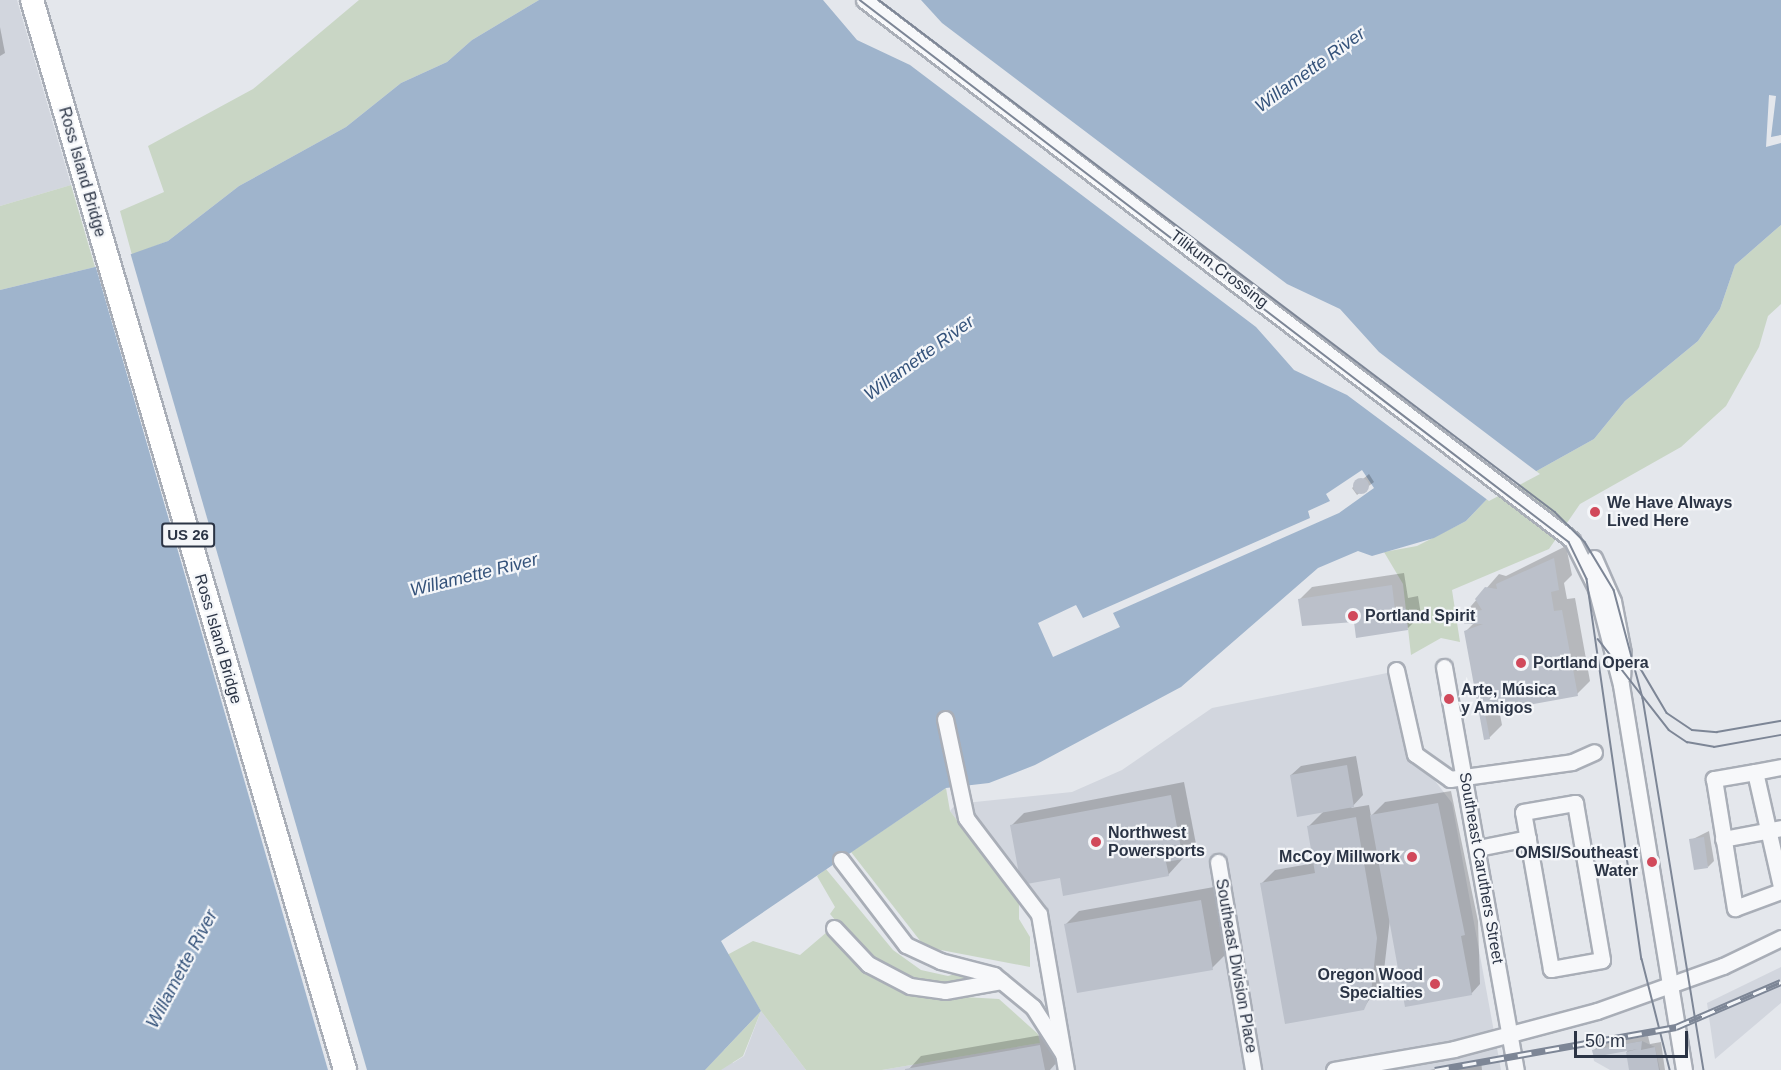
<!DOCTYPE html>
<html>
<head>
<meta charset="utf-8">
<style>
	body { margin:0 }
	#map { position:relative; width:1781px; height:1070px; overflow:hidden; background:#e4e7ec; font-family:Helvetica,sans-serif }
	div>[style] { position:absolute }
	.built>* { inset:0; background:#d2d6de }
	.green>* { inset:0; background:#c9d6c5 }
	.water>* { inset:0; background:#9fb4cc }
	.pier>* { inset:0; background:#e4e7ec }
	.shadow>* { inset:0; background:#0003 }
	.building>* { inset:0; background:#bbc0ca }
	.round { border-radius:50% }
	.roads { filter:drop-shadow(2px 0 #a9aeb7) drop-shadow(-2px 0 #a9aeb7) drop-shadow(0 2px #a9aeb7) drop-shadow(0 -2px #a9aeb7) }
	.minor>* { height:15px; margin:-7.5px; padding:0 7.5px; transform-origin:7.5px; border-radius:7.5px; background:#f7f8fa }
	.highway>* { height:22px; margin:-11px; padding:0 11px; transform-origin:11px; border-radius:11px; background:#fff }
	.tram>* { height:1.5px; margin:-0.75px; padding:0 0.75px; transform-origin:0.75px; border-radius:0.75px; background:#7d8696 }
	.rail>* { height:7px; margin-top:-3.5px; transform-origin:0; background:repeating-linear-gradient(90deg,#f4f6f9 0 14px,#7d8696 0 28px); box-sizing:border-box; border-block:2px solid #7d8696 }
	.dots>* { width:16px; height:16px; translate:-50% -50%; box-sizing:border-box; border:3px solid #f4f6f9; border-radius:50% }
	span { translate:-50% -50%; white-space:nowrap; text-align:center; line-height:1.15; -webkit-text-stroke:4.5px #f4f6f9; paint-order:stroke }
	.shield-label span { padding:2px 4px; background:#f4f6f9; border:2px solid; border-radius:4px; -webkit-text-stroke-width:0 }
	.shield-label { font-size:15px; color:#2b3445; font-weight:700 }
	.street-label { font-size:16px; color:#2b3445 }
	.poi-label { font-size:16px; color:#2b3445; font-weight:700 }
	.left { translate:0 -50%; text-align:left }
	.right { translate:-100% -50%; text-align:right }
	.water-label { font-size:18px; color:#34527a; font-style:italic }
	.scale { position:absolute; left:1574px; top:1031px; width:114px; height:27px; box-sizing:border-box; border:3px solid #2b3445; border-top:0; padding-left:8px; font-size:18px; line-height:21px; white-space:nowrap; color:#2b3445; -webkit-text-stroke:4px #f4f6f9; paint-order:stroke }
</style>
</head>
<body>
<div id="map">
	<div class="built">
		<div style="clip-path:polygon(0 0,17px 0,71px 185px,0 206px)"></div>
		<div style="clip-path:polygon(1387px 673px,1403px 739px,1452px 803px,1501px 1070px,882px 1070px,1039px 1043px,1038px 1034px,1055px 1031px,1034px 921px,950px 811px,956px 804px,1072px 792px,1122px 770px,1212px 708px)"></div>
		<div style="clip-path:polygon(1781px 967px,1781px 1003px,1715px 1059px,1707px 1003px)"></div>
		<div style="clip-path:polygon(761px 1011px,806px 1070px,667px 1070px,717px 1039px,733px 1063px,744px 1056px)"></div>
		<div style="clip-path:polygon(1642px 1041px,1655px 1047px,1660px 1070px,1610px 1070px,1594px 1061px,1592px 1050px)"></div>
	</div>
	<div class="green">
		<div style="clip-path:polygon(359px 0,539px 0,472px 40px,447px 62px,401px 83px,346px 127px,239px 186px,168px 241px,132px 255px,120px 211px,164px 192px,148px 146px,253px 89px)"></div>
		<div style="clip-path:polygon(71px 185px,95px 267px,0 290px,0 206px)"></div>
		<div style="clip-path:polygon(1781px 225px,1781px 304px,1768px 316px,1759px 347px,1726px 406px,1681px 447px,1580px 504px,1549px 549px,1452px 590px,1460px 642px,1441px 638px,1411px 655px,1403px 584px,1384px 552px,1417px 546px,1466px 521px,1488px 498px,1594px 439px,1625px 401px,1698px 341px,1720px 309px,1735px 265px)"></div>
		<div style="clip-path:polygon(946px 788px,950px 811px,1019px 901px,1019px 919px,1030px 937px,1030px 967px,925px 947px,851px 852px)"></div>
		<div style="clip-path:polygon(826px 869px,893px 950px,921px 970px,948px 976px,962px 972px,965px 979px,942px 985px,911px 980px,867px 957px,830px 914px,835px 907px,817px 876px)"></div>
		<div style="clip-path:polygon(827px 932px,880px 980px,911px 994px,999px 999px,1038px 1034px,1040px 1043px,882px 1070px,806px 1070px,761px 1011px,743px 1056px,721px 1070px,705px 1070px,761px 1011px,727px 955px,753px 941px,800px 955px)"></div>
	</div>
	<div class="water">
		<div style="clip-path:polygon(539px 0,1781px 0,1781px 225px,1735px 265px,1720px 309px,1698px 341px,1625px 401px,1594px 439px,1488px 498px,1466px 521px,1434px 538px,1372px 556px,1358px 551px,1318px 568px,1181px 687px,1035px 765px,989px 783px,946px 788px,721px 941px,761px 1011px,705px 1070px,0 1070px,0 290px,95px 267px,168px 241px,239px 186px,346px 127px,401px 83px,447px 62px,472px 40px)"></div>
	</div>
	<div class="pier">
		<div style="clip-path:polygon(823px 0,921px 0,942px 23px,1287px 284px,1340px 309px,1379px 352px,1540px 474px,1489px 501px,1347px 395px,1294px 370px,1256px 327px,910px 65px,857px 40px)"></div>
		<div style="clip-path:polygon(1769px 95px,1776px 96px,1771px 137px,1781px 135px,1781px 143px,1766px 147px)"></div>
		<div style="clip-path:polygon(130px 252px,367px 1070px,328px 1070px,95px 264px)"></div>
		<div style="clip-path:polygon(1362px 470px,1374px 488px,1339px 513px,1113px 613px,1120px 627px,1053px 657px,1038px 623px,1076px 605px,1083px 618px,1310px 518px,1308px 511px,1330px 501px,1326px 494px)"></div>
	</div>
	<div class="shadow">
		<div style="clip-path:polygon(0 27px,5px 53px,0 56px)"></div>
		<div style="clip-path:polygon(1369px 474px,1374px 482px,1357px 495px,1352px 488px)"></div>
		<div style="clip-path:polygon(1566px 546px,1572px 575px,1564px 583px,1567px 599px,1575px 598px,1590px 681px,1577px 694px,1499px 709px,1502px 725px,1489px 738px,1466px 631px,1475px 622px,1464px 614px,1499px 574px,1506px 576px)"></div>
		<div style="clip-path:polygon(1404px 573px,1408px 598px,1418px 596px,1421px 615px,1408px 628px,1299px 600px,1312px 587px)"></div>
		<div style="clip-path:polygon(1356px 756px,1363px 795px,1351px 808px,1369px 805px,1371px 816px,1385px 802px,1451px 791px,1478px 921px,1480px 984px,1471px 994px,1390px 919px,1383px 979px,1363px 1009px,1262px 883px,1275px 870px,1315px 863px,1309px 826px,1325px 810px,1291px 775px,1301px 766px)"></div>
		<div style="clip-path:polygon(1184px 782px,1196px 844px,1168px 875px,1061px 876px,1011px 826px,1024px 813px)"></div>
		<div style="clip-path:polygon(1709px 831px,1714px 861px,1708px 867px,1691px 840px)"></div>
		<div style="clip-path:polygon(1214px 887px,1225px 955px,1212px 968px,1066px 924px,1079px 911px)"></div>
		<div style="clip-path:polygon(1053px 1033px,1058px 1061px,1050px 1070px,908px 1070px,921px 1056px)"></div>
		<div style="clip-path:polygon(1648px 1036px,1650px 1044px,1661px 1042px,1665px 1070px,1630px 1070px,1627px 1050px,1594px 1050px,1600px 1044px)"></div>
		<div style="clip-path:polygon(1481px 1061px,1482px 1070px,1430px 1070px)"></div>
	</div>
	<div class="building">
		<div class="round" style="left:1353px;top:478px;width:16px;height:16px"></div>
		<div style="clip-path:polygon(1554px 558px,1559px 590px,1551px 592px,1554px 611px,1562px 610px,1578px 696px,1485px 713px,1490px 739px,1484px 740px,1464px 631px,1483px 624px,1464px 624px,1462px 614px,1482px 610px,1475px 599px,1485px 587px,1497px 589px,1496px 584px)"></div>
		<div style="clip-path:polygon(1392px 585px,1395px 610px,1405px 608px,1408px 630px,1356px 638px,1354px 622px,1302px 626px,1298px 599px)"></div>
		<div style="clip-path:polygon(1347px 765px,1354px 807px,1297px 817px,1290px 775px)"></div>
		<div style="clip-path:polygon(1171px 795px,1183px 859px,1166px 862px,1169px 876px,1063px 896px,1060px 878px,1021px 885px,1010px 825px)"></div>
		<div style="clip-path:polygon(1438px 803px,1465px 935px,1461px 936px,1472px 995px,1405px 1007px,1370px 815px)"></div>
		<div style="clip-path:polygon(1356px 817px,1377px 938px,1371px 994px,1364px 1010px,1285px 1024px,1260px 883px,1315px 873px,1307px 826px)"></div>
		<div style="clip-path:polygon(1704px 837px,1708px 868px,1694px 870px,1689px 839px)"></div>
		<div style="clip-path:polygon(1201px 900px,1213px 970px,1077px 993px,1064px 924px)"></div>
		<div style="clip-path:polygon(1642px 1041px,1641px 1050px,1655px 1047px,1659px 1070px,1629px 1070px,1626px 1052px,1638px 1049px,1594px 1057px,1592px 1050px)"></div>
		<div style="clip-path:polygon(1040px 1045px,1045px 1070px,905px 1070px,905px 1069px)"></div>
	</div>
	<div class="roads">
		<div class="minor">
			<div style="left:864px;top:0;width:890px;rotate:37.33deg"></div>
			<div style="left:1572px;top:540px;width:54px;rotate:63.4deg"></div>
			<div style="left:1596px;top:588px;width:100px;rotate:75.5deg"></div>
			<div style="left:1621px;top:685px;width:390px;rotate:80.7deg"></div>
			<div style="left:1594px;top:558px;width:47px;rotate:66.2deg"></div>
			<div style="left:1613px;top:601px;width:53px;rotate:79.1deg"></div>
			<div style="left:1623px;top:653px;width:23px;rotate:92deg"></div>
			<div style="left:1444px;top:667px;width:409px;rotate:79.9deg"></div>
			<div style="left:1396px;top:670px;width:86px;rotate:77.3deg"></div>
			<div style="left:1415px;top:754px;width:43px;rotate:35.5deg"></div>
			<div style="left:1450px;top:779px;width:123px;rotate:-7.9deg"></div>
			<div style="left:1572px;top:762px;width:24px;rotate:-24deg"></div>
			<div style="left:945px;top:719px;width:101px;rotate:78deg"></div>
			<div style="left:966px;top:818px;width:121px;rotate:52.8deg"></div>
			<div style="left:1039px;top:914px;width:158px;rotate:80.2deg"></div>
			<div style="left:1781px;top:767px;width:26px;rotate:169deg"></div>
			<div style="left:1755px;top:772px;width:117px;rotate:77.2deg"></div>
			<div style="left:1755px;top:772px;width:42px;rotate:170.3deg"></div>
			<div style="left:1714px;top:779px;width:131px;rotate:80.8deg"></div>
			<div style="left:1735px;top:908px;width:49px;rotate:-20.3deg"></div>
			<div style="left:1575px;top:803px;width:159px;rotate:80.2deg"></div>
			<div style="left:1602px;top:960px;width:52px;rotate:170deg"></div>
			<div style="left:1551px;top:969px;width:159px;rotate:-100.1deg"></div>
			<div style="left:1523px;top:812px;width:53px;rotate:-9.8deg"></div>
			<div style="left:1723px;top:839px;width:59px;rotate:-10.7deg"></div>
			<div style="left:1478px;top:848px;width:51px;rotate:-11.3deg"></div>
			<div style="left:841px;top:860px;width:107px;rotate:52.6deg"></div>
			<div style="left:906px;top:945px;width:38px;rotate:25deg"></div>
			<div style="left:940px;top:961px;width:56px;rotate:14.5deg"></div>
			<div style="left:994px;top:975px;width:50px;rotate:39.4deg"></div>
			<div style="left:1033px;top:1007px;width:56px;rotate:57.4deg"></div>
			<div style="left:1218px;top:862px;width:211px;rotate:80.4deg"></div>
			<div style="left:834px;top:928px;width:50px;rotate:46.6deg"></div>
			<div style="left:868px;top:964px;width:47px;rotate:27.6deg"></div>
			<div style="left:910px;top:986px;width:35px;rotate:8deg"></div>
			<div style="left:945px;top:991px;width:57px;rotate:-10.1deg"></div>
			<div style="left:1334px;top:1070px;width:122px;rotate:-9.9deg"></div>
			<div style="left:1454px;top:1049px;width:148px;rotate:-14.9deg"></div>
			<div style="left:1597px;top:1011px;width:134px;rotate:-19.7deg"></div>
			<div style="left:1723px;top:966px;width:64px;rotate:-25.8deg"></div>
		</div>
		<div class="highway">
			<div style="left:32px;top:0;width:1115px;rotate:73.69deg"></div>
		</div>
	</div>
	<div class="tram">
		<div style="left:860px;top:0;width:892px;rotate:37.4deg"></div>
		<div style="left:1569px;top:542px;width:41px;rotate:64.1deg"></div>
		<div style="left:1587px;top:579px;width:384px;rotate:81.8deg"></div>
		<div style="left:1642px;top:959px;width:114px;rotate:75.8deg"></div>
		<div style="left:879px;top:0;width:848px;rotate:37.14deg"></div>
		<div style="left:1555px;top:512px;width:42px;rotate:45deg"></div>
		<div style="left:1585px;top:542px;width:56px;rotate:58.9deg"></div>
		<div style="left:1614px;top:590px;width:112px;rotate:75deg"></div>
		<div style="left:1643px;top:698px;width:377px;rotate:80.7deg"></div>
		<div style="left:1598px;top:639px;width:115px;rotate:52deg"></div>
		<div style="left:1669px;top:730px;width:22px;rotate:34deg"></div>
		<div style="left:1687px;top:742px;width:27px;rotate:10deg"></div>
		<div style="left:1714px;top:747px;width:68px;rotate:-10.2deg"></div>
		<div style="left:1641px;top:669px;width:51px;rotate:59.4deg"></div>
		<div style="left:1667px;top:713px;width:30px;rotate:34deg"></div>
		<div style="left:1692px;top:730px;width:25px;rotate:5deg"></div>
		<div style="left:1717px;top:732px;width:65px;rotate:-9.8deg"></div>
	</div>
	<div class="rail">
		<div style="left:1435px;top:1070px;width:245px;rotate:-10.1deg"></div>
		<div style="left:1676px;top:1027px;width:114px;rotate:-23.2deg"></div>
	</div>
	<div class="dots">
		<div style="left:1595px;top:512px;background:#d1495b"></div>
		<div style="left:1353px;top:616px;background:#d1495b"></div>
		<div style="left:1521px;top:663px;background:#d1495b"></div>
		<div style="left:1449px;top:699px;background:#d1495b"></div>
		<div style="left:1096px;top:842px;background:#d1495b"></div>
		<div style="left:1412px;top:857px;background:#d1495b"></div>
		<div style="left:1652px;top:862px;background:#d1495b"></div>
		<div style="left:1435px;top:984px;background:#d1495b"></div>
	</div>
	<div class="shield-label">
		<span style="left:188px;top:535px">US 26</span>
	</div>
	<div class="street-label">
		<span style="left:82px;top:172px;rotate:74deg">Ross Island Bridge</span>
		<span style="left:1219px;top:269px;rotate:37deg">Tilikum Crossing</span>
		<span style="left:218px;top:639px;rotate:74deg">Ross Island Bridge</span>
		<span style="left:1481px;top:868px;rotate:80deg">Southeast Caruthers Street</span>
		<span style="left:1236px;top:966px;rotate:80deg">Southeast Division Place</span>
	</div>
	<div class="poi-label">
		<span class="left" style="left:1607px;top:512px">We Have Always<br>Lived Here</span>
		<span class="left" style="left:1365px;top:616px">Portland Spirit</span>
		<span class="left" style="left:1533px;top:663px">Portland Opera</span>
		<span class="left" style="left:1461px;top:699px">Arte, Música<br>y Amigos</span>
		<span class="left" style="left:1108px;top:842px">Northwest<br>Powersports</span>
		<span class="right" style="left:1638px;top:862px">OMSI/Southeast<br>Water</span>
		<span class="right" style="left:1400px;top:857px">McCoy Millwork</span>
		<span class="right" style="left:1423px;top:984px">Oregon Wood<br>Specialties</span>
	</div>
	<div class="water-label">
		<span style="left:1310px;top:70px;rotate:-36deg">Willamette River</span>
		<span style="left:919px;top:358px;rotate:-36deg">Willamette River</span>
		<span style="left:474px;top:575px;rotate:-14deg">Willamette River</span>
		<span style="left:182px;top:969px;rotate:-62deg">Willamette River</span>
	</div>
	<div class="scale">50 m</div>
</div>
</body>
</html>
